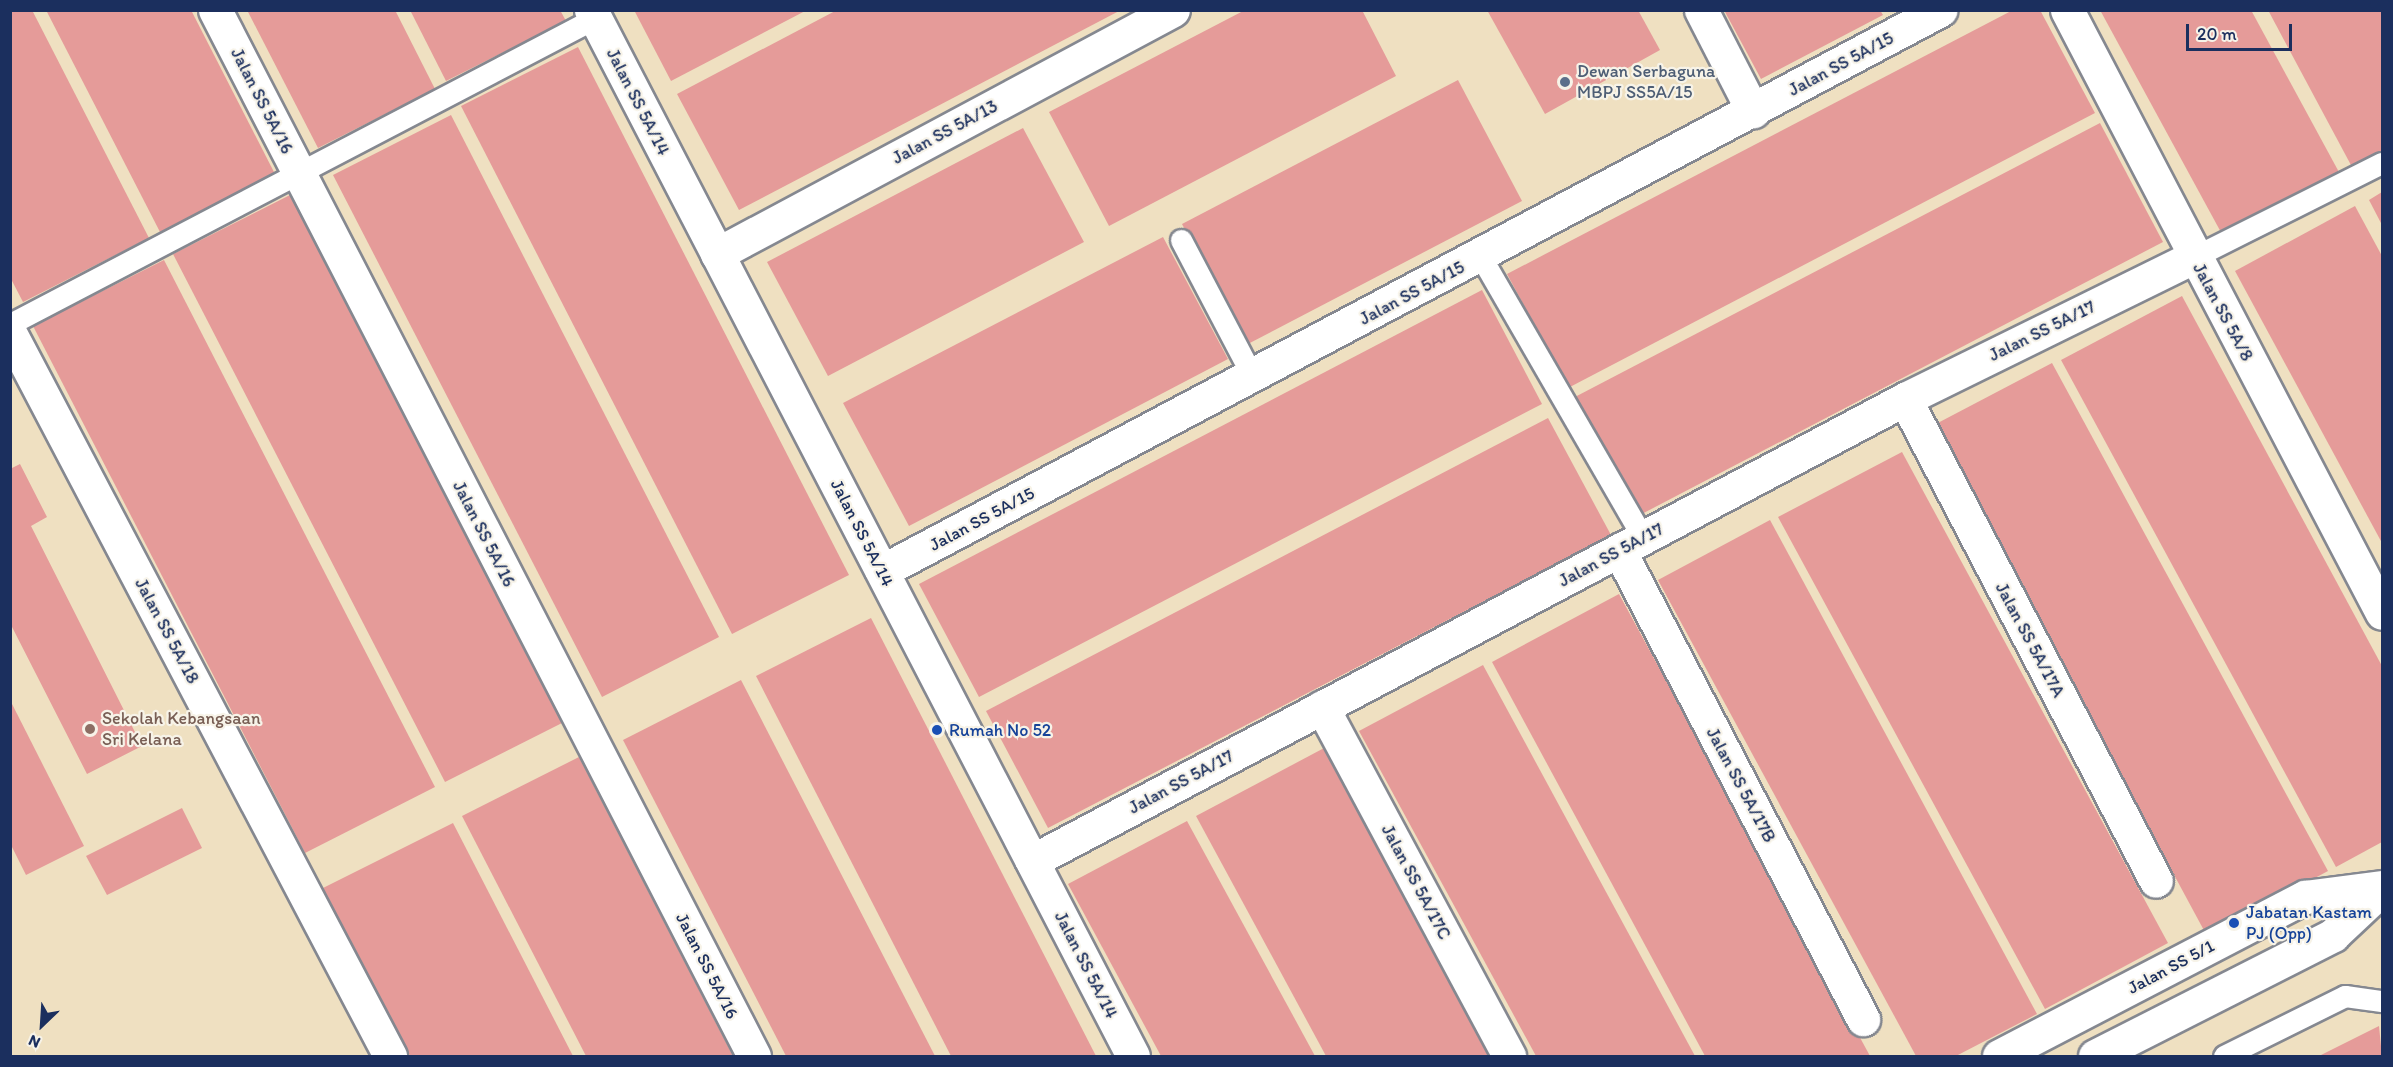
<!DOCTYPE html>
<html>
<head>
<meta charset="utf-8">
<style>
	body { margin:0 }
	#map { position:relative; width:2393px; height:1067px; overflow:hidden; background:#efe0c1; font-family:Itim,sans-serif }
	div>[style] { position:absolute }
	.building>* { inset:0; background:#e59b99 }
	.roads { filter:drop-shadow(2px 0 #858890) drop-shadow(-2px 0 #858890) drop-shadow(0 2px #858890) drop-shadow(0 -2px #858890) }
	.service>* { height:21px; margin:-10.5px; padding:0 10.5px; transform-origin:10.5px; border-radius:10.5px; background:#fff }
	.minor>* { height:33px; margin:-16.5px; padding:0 16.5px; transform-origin:16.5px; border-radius:16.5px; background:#fff }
	.tertiary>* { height:33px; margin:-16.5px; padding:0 16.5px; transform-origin:16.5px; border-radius:16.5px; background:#fff }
	.dots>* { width:16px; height:16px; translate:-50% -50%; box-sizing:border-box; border:3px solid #f7f3e8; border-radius:50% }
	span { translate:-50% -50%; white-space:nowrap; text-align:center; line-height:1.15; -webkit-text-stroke:4.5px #f7f3e8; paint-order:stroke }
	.street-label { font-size:18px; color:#1b2f5e }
	.service-label { font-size:18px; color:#4e5e75 }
	.left { translate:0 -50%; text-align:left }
	.education-label { font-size:18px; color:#785e54 }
	.transit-label { font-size:18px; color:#164399 }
	.frame { position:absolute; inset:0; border:12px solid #1b2f5e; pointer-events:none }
	.north { position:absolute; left:12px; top:995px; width:60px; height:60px; -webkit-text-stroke:4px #f7f3e8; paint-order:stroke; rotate:205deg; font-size:16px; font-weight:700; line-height:24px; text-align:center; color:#1b2f5e }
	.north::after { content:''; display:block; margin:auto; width:21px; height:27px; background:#1b2f5e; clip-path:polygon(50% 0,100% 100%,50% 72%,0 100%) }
	.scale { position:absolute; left:2186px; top:24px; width:106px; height:27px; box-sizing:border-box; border:3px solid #1b2f5e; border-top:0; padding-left:8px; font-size:18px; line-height:21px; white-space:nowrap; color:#1b2f5e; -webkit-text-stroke:4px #f7f3e8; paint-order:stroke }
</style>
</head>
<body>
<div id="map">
	<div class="building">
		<div style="clip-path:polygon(10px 10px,32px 10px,149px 238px,23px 302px,10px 277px)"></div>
		<div style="clip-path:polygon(46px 10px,191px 10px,275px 174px,160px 232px)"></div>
		<div style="clip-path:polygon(247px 10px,395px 10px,435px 89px,318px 148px)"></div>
		<div style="clip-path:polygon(410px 10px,560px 10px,566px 21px,446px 81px)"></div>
		<div style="clip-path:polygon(634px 10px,807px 10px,671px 81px)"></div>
		<div style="clip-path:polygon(837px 10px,1121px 10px,739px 210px,677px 94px)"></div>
		<div style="clip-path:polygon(1245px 10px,1362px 10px,1396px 76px,1109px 226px,1049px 112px)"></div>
		<div style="clip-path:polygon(1487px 10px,1638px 10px,1660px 50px,1545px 114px)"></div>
		<div style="clip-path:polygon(1724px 10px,1880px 10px,1883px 15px,1761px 79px)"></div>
		<div style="clip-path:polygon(2013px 10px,2040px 10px,2095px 113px,1568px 388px,1507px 274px)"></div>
		<div style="clip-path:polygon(2100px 10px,2251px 10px,2340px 174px,2223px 236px)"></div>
		<div style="clip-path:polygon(2268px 10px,2382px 10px,2382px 151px,2352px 167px)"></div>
		<div style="clip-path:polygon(578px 47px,849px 575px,732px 634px,461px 106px)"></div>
		<div style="clip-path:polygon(1458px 80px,1522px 201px,1246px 345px,1182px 224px)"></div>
		<div style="clip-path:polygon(451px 115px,719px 637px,602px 697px,333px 175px)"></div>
		<div style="clip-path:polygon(2100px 123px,2163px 242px,1636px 517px,1573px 398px)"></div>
		<div style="clip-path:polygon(1023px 128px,1084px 242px,828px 376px,767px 262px)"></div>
		<div style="clip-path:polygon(2382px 192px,2382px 225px,2369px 200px)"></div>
		<div style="clip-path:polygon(290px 195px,562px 723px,445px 782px,173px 254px)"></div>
		<div style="clip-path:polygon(2355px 206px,2382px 256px,2382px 543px,2235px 271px)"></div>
		<div style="clip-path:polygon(1163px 237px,1228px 359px,909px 526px,843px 403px)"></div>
		<div style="clip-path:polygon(164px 260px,435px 787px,305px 853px,33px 326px)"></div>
		<div style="clip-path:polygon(1482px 290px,1542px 404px,979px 697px,919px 584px)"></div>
		<div style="clip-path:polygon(2182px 296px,2382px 666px,2382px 842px,2336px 867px,2061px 360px)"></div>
		<div style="clip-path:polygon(2052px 363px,2328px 871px,2207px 936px,1932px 426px)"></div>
		<div style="clip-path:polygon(1548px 418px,1611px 535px,1048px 828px,986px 711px)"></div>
		<div style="clip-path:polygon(1902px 452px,2168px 943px,2045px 1009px,1778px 517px)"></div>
		<div style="clip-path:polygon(20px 464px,47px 517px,31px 526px,142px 746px,87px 774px,10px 623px,10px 469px)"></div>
		<div style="clip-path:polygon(1770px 520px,2037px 1014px,1956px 1056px,1916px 1056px,1658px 580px)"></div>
		<div style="clip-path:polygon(1619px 594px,1870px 1056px,1705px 1056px,1492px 662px)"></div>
		<div style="clip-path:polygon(871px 618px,1096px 1056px,951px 1056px,756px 676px)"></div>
		<div style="clip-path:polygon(1483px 665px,1695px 1056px,1536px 1056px,1359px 731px)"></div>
		<div style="clip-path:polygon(741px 680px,935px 1056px,786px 1056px,623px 740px)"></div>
		<div style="clip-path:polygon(10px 700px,84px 846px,26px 875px,10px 843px)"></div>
		<div style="clip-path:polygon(1326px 747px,1494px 1056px,1326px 1056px,1196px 816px)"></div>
		<div style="clip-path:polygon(579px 757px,733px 1056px,586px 1056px,462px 816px)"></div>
		<div style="clip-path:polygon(182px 808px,202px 848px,107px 895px,86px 856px)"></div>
		<div style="clip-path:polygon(1187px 821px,1315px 1056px,1161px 1056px,1068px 884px)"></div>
		<div style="clip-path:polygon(453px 823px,573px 1056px,410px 1056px,323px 888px)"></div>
		<div style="clip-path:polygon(2379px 1026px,2382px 1056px,2319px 1056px)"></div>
	</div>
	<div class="roads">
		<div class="service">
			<div style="left:1181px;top:240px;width:155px;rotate:62.3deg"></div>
			<div style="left:1481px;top:257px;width:324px;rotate:60deg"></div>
			<div style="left:2194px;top:257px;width:210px;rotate:-26.6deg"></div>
			<div style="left:10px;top:324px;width:660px;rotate:-27.61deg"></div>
			<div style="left:2224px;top:1056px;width:135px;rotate:-26.4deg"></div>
			<div style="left:2345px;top:996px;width:37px;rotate:8deg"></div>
		</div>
		<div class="minor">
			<div style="left:215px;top:10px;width:1177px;rotate:62.74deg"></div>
			<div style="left:591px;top:10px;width:1178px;rotate:62.61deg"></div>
			<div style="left:1701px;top:10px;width:114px;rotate:62.8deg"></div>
			<div style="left:2067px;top:10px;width:680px;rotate:62.42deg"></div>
			<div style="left:717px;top:254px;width:517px;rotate:-28.15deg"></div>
			<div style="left:10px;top:333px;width:817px;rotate:62.27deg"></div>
			<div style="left:1905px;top:399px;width:543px;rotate:62.49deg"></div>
			<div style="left:1619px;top:550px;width:529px;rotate:62.51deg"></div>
			<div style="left:882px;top:571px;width:1198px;rotate:-27.93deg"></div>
			<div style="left:1322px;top:707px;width:396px;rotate:61.8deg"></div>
			<div style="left:1032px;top:861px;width:988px;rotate:-27.89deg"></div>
			<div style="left:1905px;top:399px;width:322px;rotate:-26.2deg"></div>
		</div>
		<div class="tertiary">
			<div style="left:1999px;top:1056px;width:345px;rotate:-27.5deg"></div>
			<div style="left:2305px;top:897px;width:78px;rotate:-7.4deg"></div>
			<div style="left:2095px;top:1056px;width:267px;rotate:-26.9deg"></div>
			<div style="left:2333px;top:935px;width:67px;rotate:-43.2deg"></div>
		</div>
	</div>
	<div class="dots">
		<div style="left:1565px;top:82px;background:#5c6f8a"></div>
		<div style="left:90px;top:729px;background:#8d6e63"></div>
		<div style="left:937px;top:730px;background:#1a4fb4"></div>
		<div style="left:2234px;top:923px;background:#1a4fb4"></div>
	</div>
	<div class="street-label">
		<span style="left:1841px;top:64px;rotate:-28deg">Jalan SS 5A/15</span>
		<span style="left:262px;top:101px;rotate:63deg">Jalan SS 5A/16</span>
		<span style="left:638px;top:102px;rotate:63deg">Jalan SS 5A/14</span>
		<span style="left:945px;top:132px;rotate:-28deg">Jalan SS 5A/13</span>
		<span style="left:1412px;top:293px;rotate:-28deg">Jalan SS 5A/15</span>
		<span style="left:2223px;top:312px;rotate:62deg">Jalan SS 5A/8</span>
		<span style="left:2042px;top:331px;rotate:-26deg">Jalan SS 5A/17</span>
		<span style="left:982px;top:519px;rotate:-28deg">Jalan SS 5A/15</span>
		<span style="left:862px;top:533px;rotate:63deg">Jalan SS 5A/14</span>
		<span style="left:484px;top:534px;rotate:63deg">Jalan SS 5A/16</span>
		<span style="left:1611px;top:555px;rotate:-28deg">Jalan SS 5A/17</span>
		<span style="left:167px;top:631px;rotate:62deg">Jalan SS 5A/18</span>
		<span style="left:2030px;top:640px;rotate:62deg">Jalan SS 5A/17A</span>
		<span style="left:1181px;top:782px;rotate:-28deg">Jalan SS 5A/17</span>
		<span style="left:1741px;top:785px;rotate:62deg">Jalan SS 5A/17B</span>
		<span style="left:1416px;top:882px;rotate:62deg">Jalan SS 5A/17C</span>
		<span style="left:1086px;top:965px;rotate:63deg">Jalan SS 5A/14</span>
		<span style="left:707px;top:966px;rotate:63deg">Jalan SS 5A/16</span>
		<span style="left:2171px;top:967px;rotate:-28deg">Jalan SS 5/1</span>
	</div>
	<div class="service-label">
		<span class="left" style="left:1577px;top:82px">Dewan Serbaguna<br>MBPJ SS5A/15</span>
	</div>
	<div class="education-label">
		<span class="left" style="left:102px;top:729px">Sekolah Kebangsaan<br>Sri Kelana</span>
	</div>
	<div class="transit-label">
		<span class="left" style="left:949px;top:730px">Rumah No 52</span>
		<span class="left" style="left:2246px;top:923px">Jabatan Kastam<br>PJ (Opp)</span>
	</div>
	<div class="frame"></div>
	<div class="north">N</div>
	<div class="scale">20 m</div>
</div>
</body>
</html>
